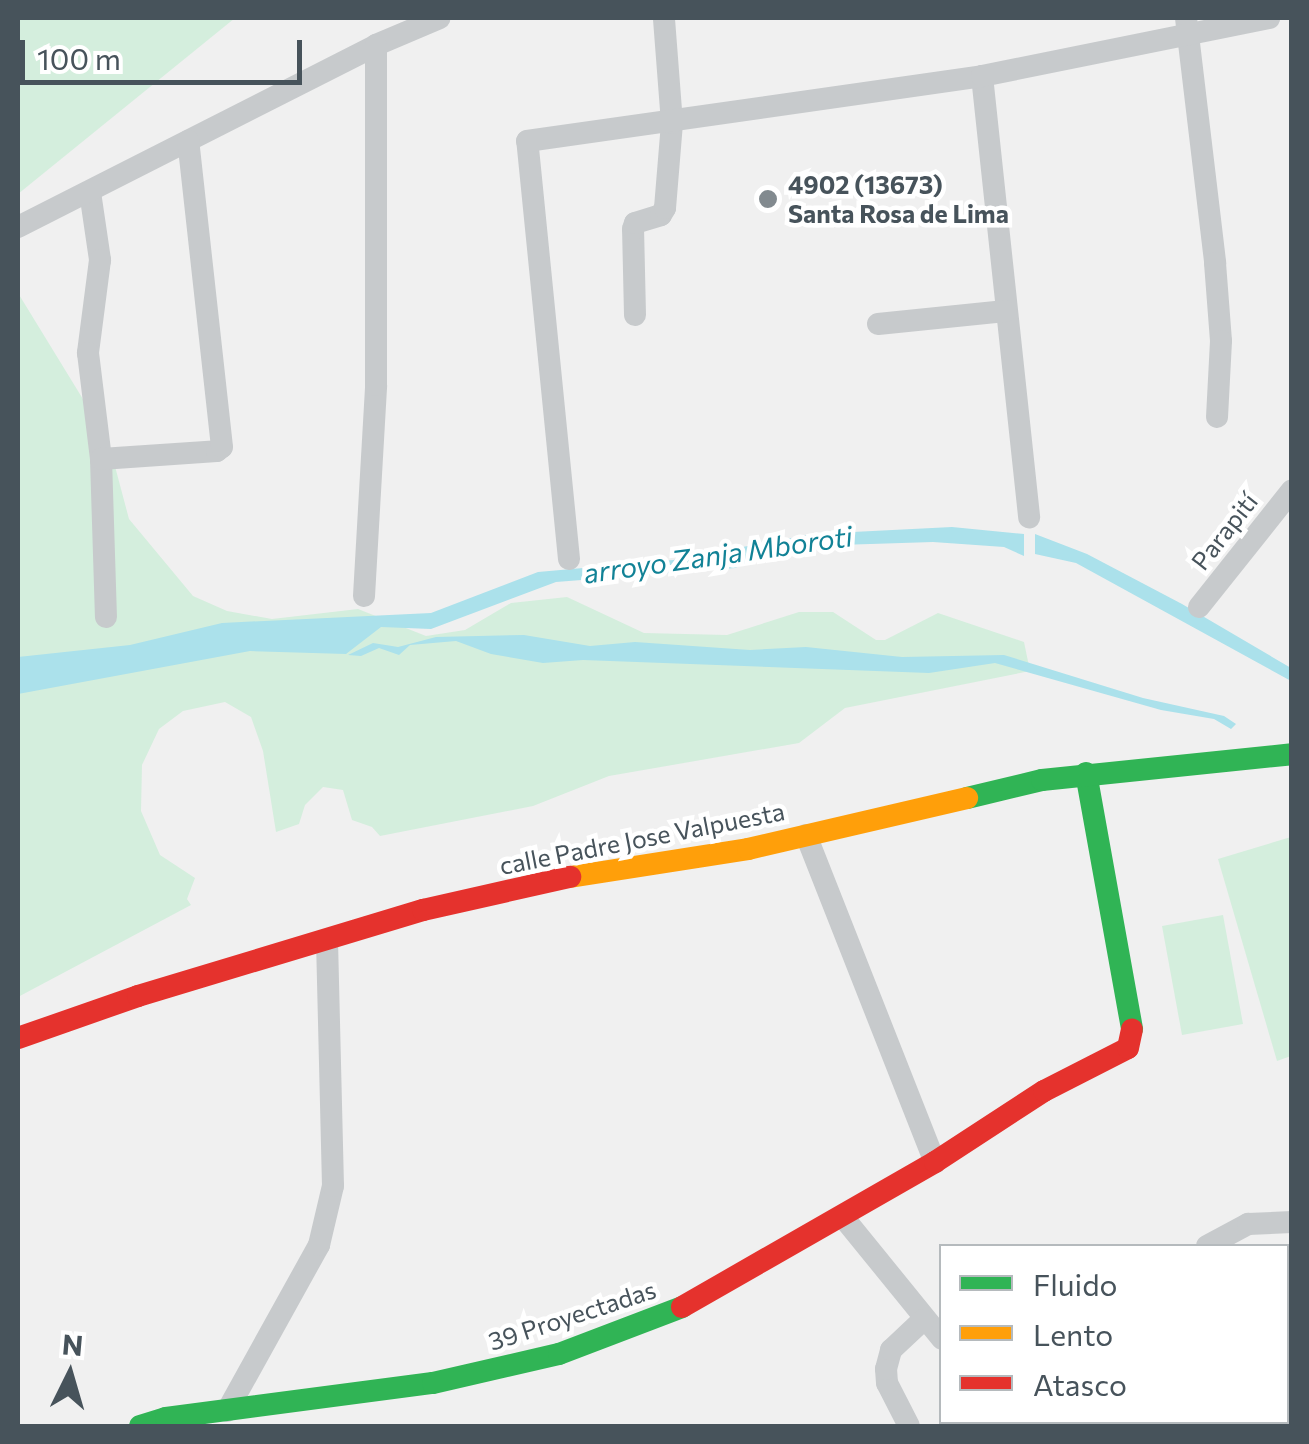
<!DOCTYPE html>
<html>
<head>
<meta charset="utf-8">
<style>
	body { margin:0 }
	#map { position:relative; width:1309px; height:1444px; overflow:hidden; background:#f0f0f0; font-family:Commissioner,sans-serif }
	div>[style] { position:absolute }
	.green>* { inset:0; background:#d4eedd }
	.water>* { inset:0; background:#abe1eb }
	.street>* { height:22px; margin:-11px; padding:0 11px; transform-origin:11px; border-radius:11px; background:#c7cacc }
	.fast>* { height:22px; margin:-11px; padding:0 11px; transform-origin:11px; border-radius:11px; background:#30b455 }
	.slow>* { height:22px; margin:-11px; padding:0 11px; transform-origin:11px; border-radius:11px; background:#ff9f0a }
	.jam>* { height:22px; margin:-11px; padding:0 11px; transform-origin:11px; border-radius:11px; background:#e5322d }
	.dots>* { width:28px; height:28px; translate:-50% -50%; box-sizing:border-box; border:5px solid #fff; border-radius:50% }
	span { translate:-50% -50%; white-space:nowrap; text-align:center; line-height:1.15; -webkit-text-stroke:9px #fff; paint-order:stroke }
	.poi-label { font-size:25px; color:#47535b; font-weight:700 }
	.left { translate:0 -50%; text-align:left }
	.street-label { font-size:25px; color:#47535b }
	.water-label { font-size:28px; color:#118296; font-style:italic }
	.frame { position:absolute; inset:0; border:20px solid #47535b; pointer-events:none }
	.legend { position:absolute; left:939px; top:1244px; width:350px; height:180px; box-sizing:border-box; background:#fff; border:2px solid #b5babd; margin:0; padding:12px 18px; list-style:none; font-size:30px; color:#47535b }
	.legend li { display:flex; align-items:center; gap:20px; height:50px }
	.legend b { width:50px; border:2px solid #b5babd }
	.north { position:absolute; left:20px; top:1324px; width:100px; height:100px; -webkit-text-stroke:8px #fff; paint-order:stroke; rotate:5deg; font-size:28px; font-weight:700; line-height:40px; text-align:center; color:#47535b }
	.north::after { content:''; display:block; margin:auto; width:35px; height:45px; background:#47535b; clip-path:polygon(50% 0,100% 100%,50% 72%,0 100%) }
	.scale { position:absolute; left:20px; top:40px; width:282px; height:45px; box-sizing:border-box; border:5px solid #47535b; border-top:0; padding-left:12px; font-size:30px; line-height:35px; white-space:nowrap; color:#47535b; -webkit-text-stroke:8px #fff; paint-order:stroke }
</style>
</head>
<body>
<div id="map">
	<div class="green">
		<div style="clip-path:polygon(18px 18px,235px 18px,18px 194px)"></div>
		<div style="clip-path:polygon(18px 293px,108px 440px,129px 519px,193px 596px,227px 611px,272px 619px,358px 609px,426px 636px,465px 630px,511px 603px,567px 597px,644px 633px,727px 635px,799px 612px,833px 612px,876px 640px,885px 640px,938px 613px,1024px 642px,1030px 671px,845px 708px,799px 743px,609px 776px,533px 806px,380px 836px,372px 827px,352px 820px,343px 790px,323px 787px,305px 805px,299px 824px,276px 832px,263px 751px,251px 717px,225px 702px,183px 711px,159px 729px,142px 765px,141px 811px,160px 855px,195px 878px,187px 899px,191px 905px,18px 997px)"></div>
		<div style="clip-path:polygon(1291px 837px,1291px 1056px,1277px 1061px,1218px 859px)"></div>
		<div style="clip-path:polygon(1223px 915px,1243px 1024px,1182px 1035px,1162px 926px)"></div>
	</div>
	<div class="water">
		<div style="clip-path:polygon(952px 527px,1024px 534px,1024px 556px,1004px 547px,933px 542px,839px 545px,756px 559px,735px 568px,556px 582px,431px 629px,381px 627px,346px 654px,250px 651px,18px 694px,18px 657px,130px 645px,222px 623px,431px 613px,538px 572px,673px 560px,813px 534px)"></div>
		<div style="clip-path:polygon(1035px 534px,1087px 554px,1182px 604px,1291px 668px,1291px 681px,1076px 563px,1035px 554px)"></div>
		<div style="clip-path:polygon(524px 635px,590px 646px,635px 642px,750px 650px,806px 647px,902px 657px,1004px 655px,1143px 698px,1224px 716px,1236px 724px,1231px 729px,1214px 719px,1161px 710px,995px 663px,929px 673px,583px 660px,543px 663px,491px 654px,456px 641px,410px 645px,399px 655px,379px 648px,361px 656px,348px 655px,373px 643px,398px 647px,436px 637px)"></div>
	</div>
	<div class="street">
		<div style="left:1186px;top:18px;width:247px;rotate:83.2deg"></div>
		<div style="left:1215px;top:263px;width:78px;rotate:85.6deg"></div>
		<div style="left:1221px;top:341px;width:76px;rotate:93deg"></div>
		<div style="left:982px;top:76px;width:444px;rotate:83.9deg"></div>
		<div style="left:90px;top:192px;width:69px;rotate:81.6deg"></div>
		<div style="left:100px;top:260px;width:94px;rotate:97.4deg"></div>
		<div style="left:88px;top:353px;width:107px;rotate:83deg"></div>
		<div style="left:101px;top:459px;width:158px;rotate:88.2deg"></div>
		<div style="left:18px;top:227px;width:402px;rotate:-26.9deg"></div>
		<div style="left:376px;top:45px;width:69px;rotate:-22.9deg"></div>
		<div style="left:635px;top:315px;width:86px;rotate:-91.3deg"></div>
		<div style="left:633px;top:229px;width:6px;rotate:-72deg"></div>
		<div style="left:635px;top:223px;width:27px;rotate:-17deg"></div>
		<div style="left:661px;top:215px;width:8px;rotate:-60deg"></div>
		<div style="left:665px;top:208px;width:85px;rotate:-85.3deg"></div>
		<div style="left:672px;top:123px;width:105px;rotate:-94.4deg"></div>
		<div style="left:878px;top:324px;width:128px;rotate:-5.8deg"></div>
		<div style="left:101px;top:459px;width:116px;rotate:-3.9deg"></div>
		<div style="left:217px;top:451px;width:6px;rotate:-39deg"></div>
		<div style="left:222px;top:447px;width:308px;rotate:-96.3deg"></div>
		<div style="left:569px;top:559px;width:420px;rotate:-95.7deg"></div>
		<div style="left:527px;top:141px;width:460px;rotate:-8.1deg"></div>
		<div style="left:982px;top:76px;width:293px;rotate:-11.4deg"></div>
		<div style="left:364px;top:596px;width:211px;rotate:-86.7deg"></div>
		<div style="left:376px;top:385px;width:340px;rotate:-90deg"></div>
		<div style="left:1199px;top:607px;width:149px;rotate:-51.5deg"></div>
		<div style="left:806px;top:835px;width:352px;rotate:68.5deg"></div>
		<div style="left:843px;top:1217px;width:157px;rotate:50.9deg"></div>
		<div style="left:1207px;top:1246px;width:47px;rotate:-28.2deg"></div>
		<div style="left:1248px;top:1224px;width:44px;rotate:-2.6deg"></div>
		<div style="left:227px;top:1411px;width:190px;rotate:-61deg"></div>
		<div style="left:319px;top:1245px;width:61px;rotate:-76.7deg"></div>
		<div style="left:333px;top:1186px;width:246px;rotate:-91.4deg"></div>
		<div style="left:909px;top:1426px;width:48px;rotate:-117.1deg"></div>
		<div style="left:887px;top:1383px;width:14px;rotate:-94deg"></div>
		<div style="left:886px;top:1369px;width:20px;rotate:-75deg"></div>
		<div style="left:891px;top:1350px;width:44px;rotate:-43.2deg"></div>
		<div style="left:1043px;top:1426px;width:6px;rotate:-45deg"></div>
		<div style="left:1256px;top:1426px;width:4px;rotate:-90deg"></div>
	</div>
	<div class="fast">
		<div style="left:1086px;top:773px;width:260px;rotate:79.8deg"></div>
		<div style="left:967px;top:798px;width:77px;rotate:-13.5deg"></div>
		<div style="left:1042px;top:780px;width:251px;rotate:-5.9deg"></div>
		<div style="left:140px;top:1426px;width:27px;rotate:-17deg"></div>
		<div style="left:166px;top:1418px;width:269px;rotate:-7.5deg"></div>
		<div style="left:433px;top:1383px;width:129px;rotate:-13deg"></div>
		<div style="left:559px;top:1354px;width:132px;rotate:-20.9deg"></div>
	</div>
	<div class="slow">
		<div style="left:570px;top:877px;width:180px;rotate:-8.9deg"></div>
		<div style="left:748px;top:849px;width:225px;rotate:-13.1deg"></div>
	</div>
	<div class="jam">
		<div style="left:18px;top:1038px;width:127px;rotate:-19.3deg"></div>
		<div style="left:138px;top:996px;width:298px;rotate:-16.8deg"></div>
		<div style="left:423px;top:910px;width:151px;rotate:-12.7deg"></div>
		<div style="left:682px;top:1307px;width:292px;rotate:-29.8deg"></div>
		<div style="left:935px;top:1162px;width:130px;rotate:-33.1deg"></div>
		<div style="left:1044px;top:1091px;width:94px;rotate:-27.1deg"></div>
		<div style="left:1128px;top:1048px;width:19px;rotate:-78deg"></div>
	</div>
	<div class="dots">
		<div style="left:768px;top:199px;background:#828a8f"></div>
	</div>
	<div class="poi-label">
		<span class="left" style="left:788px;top:199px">4902 (13673)<br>Santa Rosa de Lima</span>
	</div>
	<div class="street-label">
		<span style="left:1224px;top:531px;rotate:-52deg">Parapití</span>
		<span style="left:642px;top:838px;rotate:-11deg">calle Padre Jose Valpuesta</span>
		<span style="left:572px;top:1315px;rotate:-18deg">39 Proyectadas</span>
	</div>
	<div class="water-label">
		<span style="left:718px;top:554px;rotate:-8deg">arroyo Zanja Mboroti</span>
	</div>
	<div class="frame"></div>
	<ul class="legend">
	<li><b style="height:12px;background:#30b455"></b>Fluido</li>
	<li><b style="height:12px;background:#ff9f0a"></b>Lento</li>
	<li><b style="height:12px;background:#e5322d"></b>Atasco</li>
	</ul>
	<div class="north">N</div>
	<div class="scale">100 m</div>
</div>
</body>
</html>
